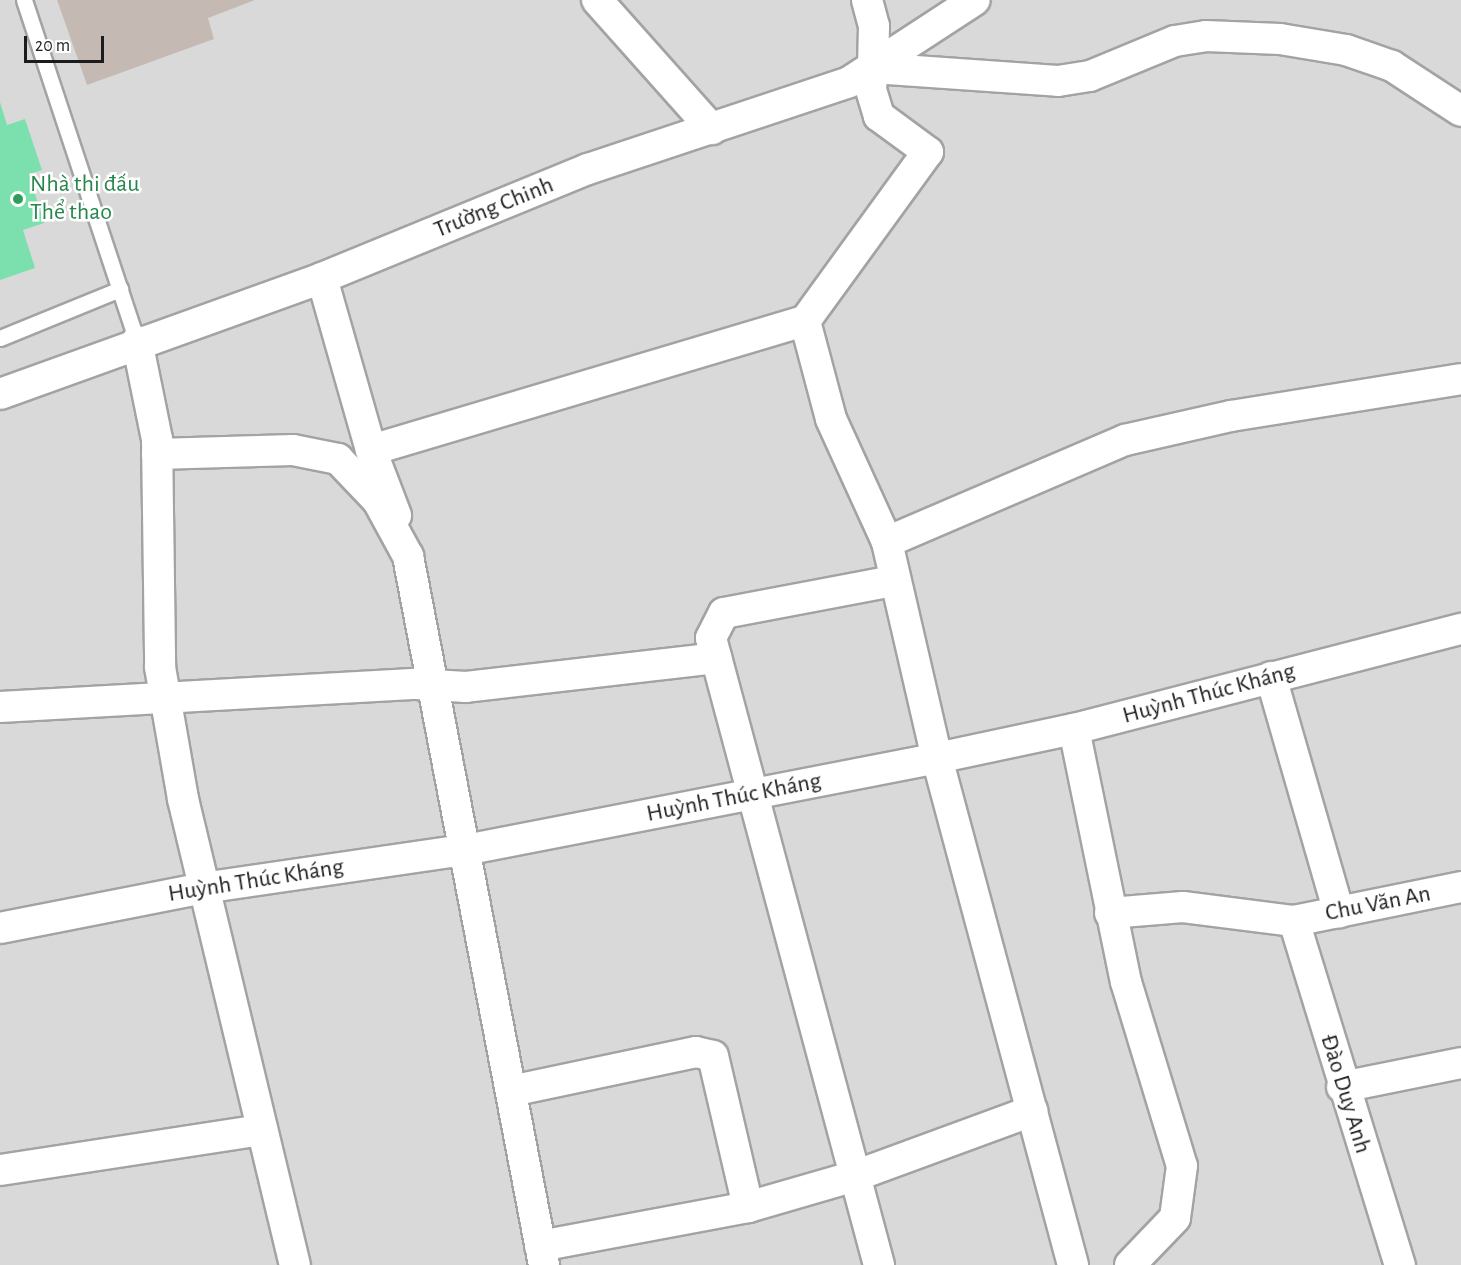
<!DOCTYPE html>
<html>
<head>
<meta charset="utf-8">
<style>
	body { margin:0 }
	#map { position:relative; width:1461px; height:1265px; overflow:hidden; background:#eee8e1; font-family:"Alegreya Sans",sans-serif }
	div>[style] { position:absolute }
	.residential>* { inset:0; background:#dad9d9 }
	.pitch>* { inset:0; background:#7be0ad }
	.building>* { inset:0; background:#c5b9b4 }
	.roads { filter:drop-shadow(2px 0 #a3a3a3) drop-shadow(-2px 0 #a3a3a3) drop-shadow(0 2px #a3a3a3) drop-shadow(0 -2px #a3a3a3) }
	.service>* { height:15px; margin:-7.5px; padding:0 7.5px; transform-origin:7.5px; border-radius:7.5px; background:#fff }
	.minor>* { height:30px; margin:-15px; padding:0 15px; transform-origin:15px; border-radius:15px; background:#fff }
	.dots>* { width:16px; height:16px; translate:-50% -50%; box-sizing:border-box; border:3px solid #fff; border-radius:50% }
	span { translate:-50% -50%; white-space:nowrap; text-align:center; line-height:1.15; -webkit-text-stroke:5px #fff; paint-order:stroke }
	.leisure-label { font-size:24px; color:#27864d }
	.left { translate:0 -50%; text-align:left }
	.street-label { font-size:24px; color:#1c1c1c }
	.scale { position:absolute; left:24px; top:36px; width:80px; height:27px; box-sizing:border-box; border:3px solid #1c1c1c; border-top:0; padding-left:8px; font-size:18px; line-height:21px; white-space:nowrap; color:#1c1c1c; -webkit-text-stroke:4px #fff; paint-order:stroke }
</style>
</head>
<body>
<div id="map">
	<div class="residential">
		<div style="clip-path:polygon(0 0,1461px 0,1461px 1265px,0 1265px)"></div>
	</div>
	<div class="pitch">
		<div style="clip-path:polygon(0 102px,7px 125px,25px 119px,42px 170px,29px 174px,44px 223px,23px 230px,35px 268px,0 280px)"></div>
	</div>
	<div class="building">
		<div style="clip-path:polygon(57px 0,255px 0,208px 18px,214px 39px,87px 85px)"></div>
	</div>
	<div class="roads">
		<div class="service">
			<div style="left:24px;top:0;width:359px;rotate:71.7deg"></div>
			<div style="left:0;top:338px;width:130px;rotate:-22.2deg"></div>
		</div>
		<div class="minor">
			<div style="left:597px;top:0;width:173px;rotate:48.3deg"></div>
			<div style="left:867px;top:0;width:27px;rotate:75deg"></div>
			<div style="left:874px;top:26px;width:42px;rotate:91.4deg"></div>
			<div style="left:873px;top:68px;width:185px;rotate:4deg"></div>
			<div style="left:1058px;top:81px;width:32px;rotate:-9deg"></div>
			<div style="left:1090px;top:76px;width:92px;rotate:-22.4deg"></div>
			<div style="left:1175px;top:41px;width:31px;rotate:-9deg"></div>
			<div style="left:1206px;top:36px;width:74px;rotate:2.3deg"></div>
			<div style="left:1280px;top:39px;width:67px;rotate:9.5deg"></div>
			<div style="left:1346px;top:50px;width:49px;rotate:19.2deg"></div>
			<div style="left:1392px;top:66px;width:82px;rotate:33.1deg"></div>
			<div style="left:322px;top:278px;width:179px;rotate:74.1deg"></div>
			<div style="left:371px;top:450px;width:70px;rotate:69deg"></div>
			<div style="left:805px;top:321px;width:101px;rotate:75.1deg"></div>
			<div style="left:831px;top:419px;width:135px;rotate:65.5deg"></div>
			<div style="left:887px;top:542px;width:222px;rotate:77deg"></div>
			<div style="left:937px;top:758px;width:525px;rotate:74.98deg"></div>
			<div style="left:137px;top:341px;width:100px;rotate:78.5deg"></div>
			<div style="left:157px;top:439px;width:228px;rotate:89.2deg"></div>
			<div style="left:160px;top:667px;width:134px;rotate:80.1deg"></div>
			<div style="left:183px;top:799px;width:479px;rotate:76.5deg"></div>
			<div style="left:0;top:394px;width:342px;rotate:-19.8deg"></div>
			<div style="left:322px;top:278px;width:287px;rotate:-22.3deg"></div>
			<div style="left:588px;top:169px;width:275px;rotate:-18.4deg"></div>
			<div style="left:849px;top:82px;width:150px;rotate:-33.1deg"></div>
			<div style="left:371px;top:450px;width:453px;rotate:-16.6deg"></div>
			<div style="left:805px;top:321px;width:209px;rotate:-54deg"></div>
			<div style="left:928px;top:152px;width:61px;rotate:-143.7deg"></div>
			<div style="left:879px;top:116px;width:28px;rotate:-107deg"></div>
			<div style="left:871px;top:89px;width:21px;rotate:-85deg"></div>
			<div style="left:157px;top:454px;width:136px;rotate:-1.7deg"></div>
			<div style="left:293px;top:450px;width:46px;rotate:11.3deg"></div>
			<div style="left:338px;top:459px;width:58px;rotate:46.4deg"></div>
			<div style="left:378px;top:501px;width:63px;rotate:61.4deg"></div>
			<div style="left:408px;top:556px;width:722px;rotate:79.14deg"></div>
			<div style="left:887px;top:542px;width:259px;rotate:-23.2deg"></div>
			<div style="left:1125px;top:440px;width:109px;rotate:-12.8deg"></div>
			<div style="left:1231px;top:416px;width:233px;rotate:-9.1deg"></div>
			<div style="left:1271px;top:677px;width:245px;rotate:73.9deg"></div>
			<div style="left:0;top:707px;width:417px;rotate:-3.2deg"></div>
			<div style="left:416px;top:684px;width:50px;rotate:3.4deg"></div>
			<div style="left:466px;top:687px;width:252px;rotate:-6.6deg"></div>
			<div style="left:1074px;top:729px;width:258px;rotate:78.4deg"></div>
			<div style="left:1126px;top:982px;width:192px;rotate:73.1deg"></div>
			<div style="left:1182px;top:1166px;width:52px;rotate:97.7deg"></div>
			<div style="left:1175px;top:1218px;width:65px;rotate:133.8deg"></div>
			<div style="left:1110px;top:913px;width:73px;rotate:-4.7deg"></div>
			<div style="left:1183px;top:907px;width:112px;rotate:7.2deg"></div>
			<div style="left:1294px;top:921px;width:170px;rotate:-11.5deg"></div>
			<div style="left:1294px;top:921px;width:360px;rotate:72.9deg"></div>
			<div style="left:0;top:928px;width:207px;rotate:-11.1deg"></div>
			<div style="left:203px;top:888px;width:265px;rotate:-8.3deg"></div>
			<div style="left:465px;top:850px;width:481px;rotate:-11deg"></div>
			<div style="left:937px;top:758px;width:140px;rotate:-12deg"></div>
			<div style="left:1074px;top:729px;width:400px;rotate:-14.5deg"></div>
			<div style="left:1342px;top:1087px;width:121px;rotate:-11.4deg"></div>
			<div style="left:511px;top:1091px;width:189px;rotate:-11.9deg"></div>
			<div style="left:696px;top:1052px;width:17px;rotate:13deg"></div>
			<div style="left:713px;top:1056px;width:155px;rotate:76.9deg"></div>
			<div style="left:0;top:1170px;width:265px;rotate:-8.7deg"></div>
			<div style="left:540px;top:1246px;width:212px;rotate:-10.6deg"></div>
			<div style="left:748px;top:1207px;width:111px;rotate:-16.2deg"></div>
			<div style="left:855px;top:1176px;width:189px;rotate:-20.2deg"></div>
			<div style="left:879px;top:1265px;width:649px;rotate:-105deg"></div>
			<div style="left:711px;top:638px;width:28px;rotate:-63deg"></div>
			<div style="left:724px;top:613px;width:172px;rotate:-10.7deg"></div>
		</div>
	</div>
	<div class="dots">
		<div style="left:18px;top:199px;background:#2e9e5b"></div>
	</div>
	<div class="leisure-label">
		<span class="left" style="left:30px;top:199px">Nhà thi đấu<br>Thể thao</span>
	</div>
	<div class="street-label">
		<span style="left:494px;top:208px;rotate:-22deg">Trường Chinh</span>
		<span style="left:1209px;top:694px;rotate:-15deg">Huỳnh Thúc Kháng</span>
		<span style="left:734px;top:798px;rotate:-11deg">Huỳnh Thúc Kháng</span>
		<span style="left:256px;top:881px;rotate:-9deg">Huỳnh Thúc Kháng</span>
		<span style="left:1378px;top:904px;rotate:-11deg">Chu Văn An</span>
		<span style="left:1345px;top:1094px;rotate:73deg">Đào Duy Anh</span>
	</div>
	<div class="scale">20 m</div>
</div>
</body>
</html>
